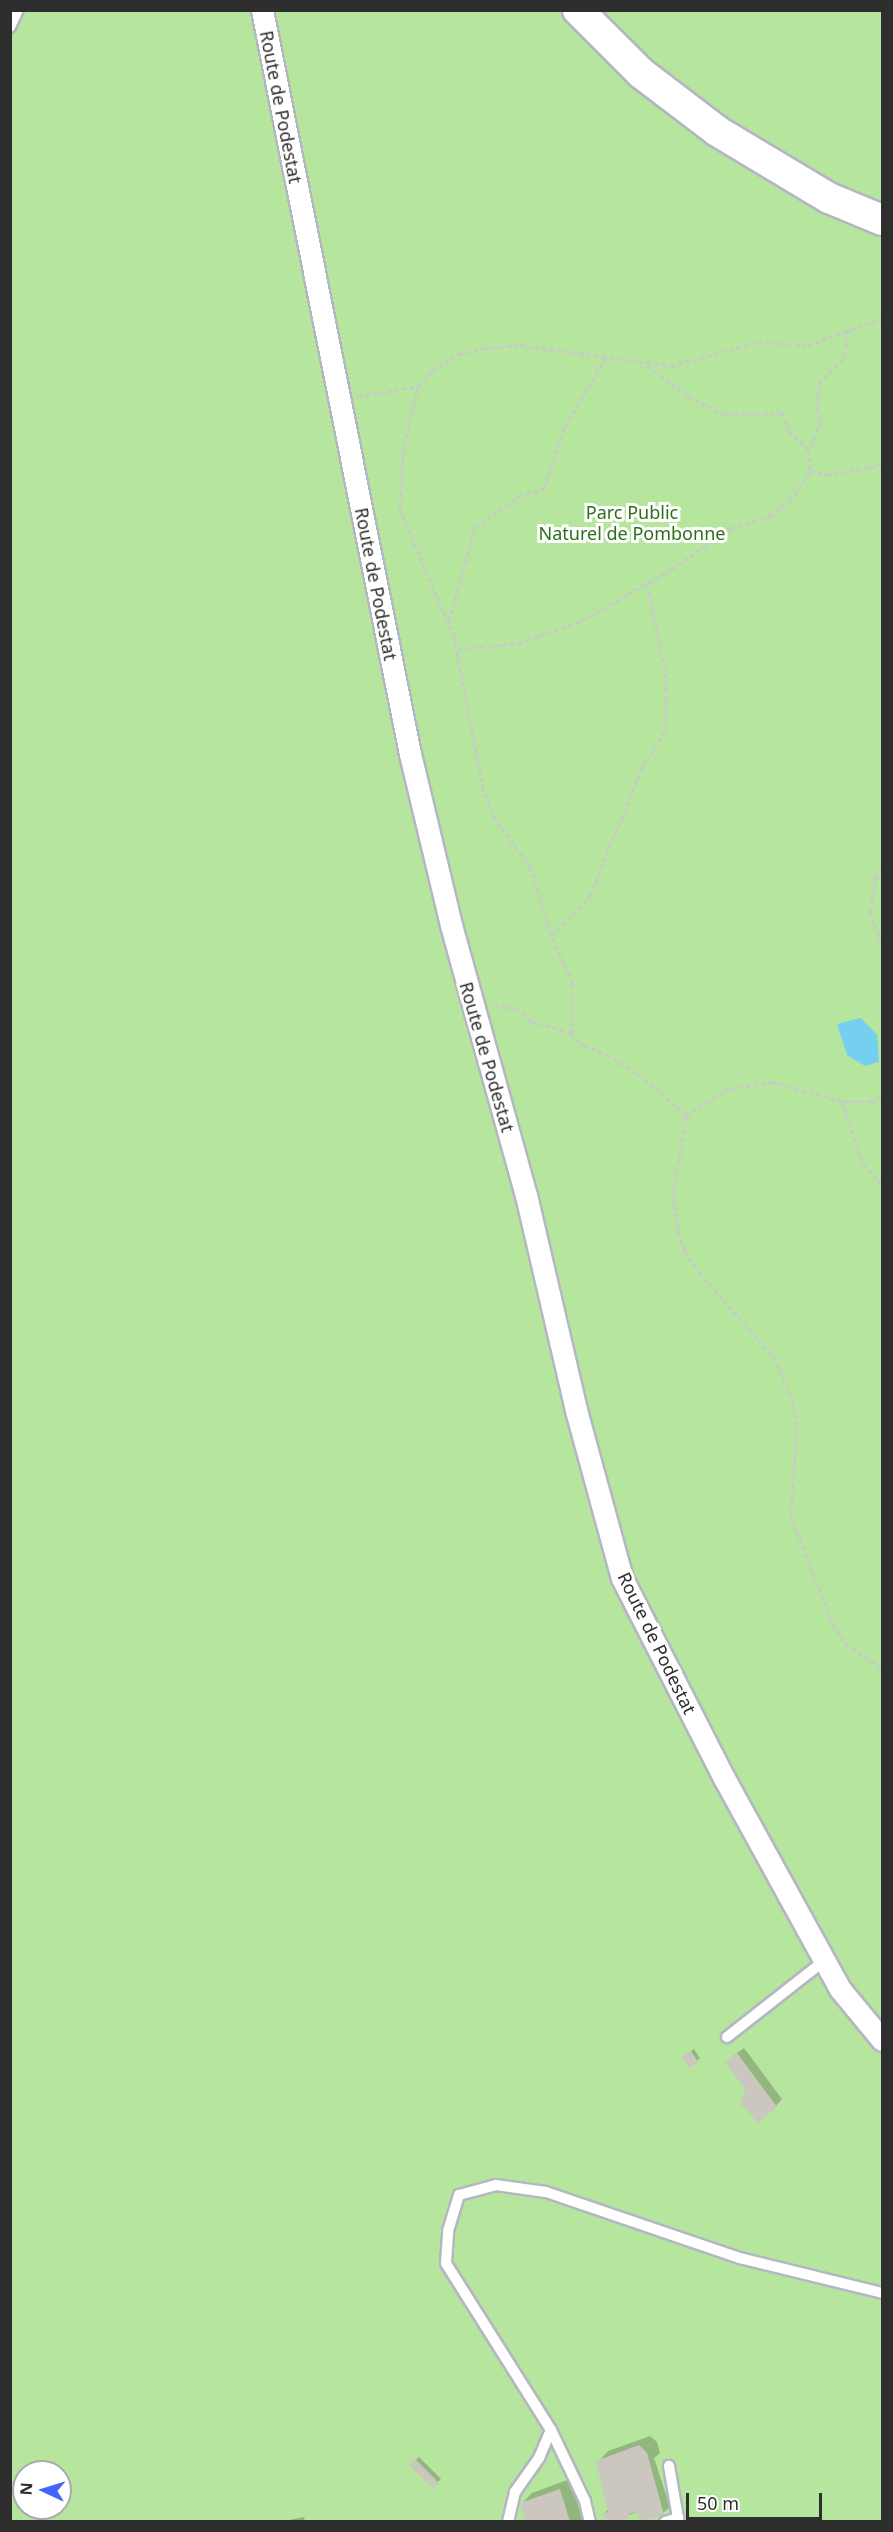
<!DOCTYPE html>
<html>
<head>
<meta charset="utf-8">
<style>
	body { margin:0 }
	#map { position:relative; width:893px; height:2532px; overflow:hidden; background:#efe9e1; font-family:"Noto Sans",sans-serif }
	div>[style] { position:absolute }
	.green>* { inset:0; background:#b6e59e }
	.water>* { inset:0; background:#75cff0 }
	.shadow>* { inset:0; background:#0003 }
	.building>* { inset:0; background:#cbc7bf }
	.path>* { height:3px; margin-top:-1.5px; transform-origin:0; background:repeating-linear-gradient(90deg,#c9c9c9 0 4.5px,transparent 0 7.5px) }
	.roads { filter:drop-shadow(2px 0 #b4b7c1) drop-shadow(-2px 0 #b4b7c1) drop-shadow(0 2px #b4b7c1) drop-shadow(0 -2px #b4b7c1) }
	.lane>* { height:10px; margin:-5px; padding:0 5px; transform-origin:5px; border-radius:5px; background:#fff }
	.street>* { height:21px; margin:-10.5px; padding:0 10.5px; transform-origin:10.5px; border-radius:10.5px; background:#fff }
	.secondary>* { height:30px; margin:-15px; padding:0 15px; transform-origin:15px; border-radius:15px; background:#fff }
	span { translate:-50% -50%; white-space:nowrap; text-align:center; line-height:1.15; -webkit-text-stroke:6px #fff; paint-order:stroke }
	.street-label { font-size:18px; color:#2e2e2e }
	.park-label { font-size:18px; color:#2c6e1b }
	.frame { position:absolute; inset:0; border:12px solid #2e2e2e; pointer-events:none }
	.north { position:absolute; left:12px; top:2460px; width:60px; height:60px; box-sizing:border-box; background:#fff; border:2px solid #ababab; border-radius:50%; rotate:274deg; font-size:16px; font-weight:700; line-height:24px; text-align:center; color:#2e2e2e }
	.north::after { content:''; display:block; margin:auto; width:21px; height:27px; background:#4264fb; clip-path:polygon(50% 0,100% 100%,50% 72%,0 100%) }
	.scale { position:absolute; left:686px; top:2493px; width:136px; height:27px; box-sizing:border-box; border:3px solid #2e2e2e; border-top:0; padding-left:8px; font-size:18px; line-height:21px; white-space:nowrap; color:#2e2e2e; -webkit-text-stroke:4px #fff; paint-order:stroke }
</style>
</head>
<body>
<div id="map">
	<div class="green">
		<div style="clip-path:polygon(evenodd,10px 11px,882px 11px,882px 2521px,11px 2521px,10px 11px,24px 2472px,60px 2472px,60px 2508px,24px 2508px,24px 2472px)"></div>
	</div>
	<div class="water">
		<div style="clip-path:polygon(861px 1018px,877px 1035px,879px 1062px,865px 1066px,847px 1055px,837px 1024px)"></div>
	</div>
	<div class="shadow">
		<div style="clip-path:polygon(744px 2048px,782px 2099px,776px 2106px,747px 2089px,733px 2056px)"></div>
		<div style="clip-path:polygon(694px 2049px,700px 2058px,690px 2066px,687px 2054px)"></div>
		<div style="clip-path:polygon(650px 2436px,657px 2442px,660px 2453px,654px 2458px,670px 2507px,663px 2513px,638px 2512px,609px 2522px,610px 2516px,603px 2515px,609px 2509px,598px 2462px,608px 2451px)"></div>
		<div style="clip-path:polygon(419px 2457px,441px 2479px,433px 2486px,411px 2465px)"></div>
		<div style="clip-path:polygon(570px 2479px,583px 2522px,528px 2522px,522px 2503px,532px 2493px)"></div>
		<div style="clip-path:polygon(304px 2517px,305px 2522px,287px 2522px,289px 2520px)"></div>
	</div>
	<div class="building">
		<div style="clip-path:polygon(691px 2051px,698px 2062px,690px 2068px,682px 2057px)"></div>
		<div style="clip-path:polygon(737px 2053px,777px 2107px,757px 2123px,744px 2106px,740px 2107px,745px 2089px,725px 2063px)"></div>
		<div style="clip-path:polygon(639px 2445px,647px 2453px,664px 2515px,640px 2522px,637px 2512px,629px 2514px,629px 2519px,609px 2521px,601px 2514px,608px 2512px,596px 2461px)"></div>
		<div style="clip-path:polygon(415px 2459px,439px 2483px,433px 2488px,409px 2465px)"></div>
		<div style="clip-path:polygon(560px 2489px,570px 2522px,526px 2522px,520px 2503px)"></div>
	</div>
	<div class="path">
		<div style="left:849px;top:329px;width:31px;rotate:101deg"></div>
		<div style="left:843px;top:359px;width:32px;rotate:136deg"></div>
		<div style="left:820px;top:381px;width:26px;rotate:97deg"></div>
		<div style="left:817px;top:407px;width:16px;rotate:75deg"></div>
		<div style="left:821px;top:422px;width:30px;rotate:113deg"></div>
		<div style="left:809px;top:450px;width:21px;rotate:87deg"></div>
		<div style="left:810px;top:471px;width:17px;rotate:13deg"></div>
		<div style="left:827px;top:475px;width:56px;rotate:-10.3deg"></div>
		<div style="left:648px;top:366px;width:50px;rotate:36.9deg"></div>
		<div style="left:688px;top:396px;width:42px;rotate:26.6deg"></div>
		<div style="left:726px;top:415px;width:56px;rotate:-2deg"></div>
		<div style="left:782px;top:413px;width:19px;rotate:69deg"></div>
		<div style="left:789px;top:431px;width:28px;rotate:44deg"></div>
		<div style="left:358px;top:397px;width:61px;rotate:-10.4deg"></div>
		<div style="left:449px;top:621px;width:97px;rotate:-74.4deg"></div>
		<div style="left:475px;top:528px;width:54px;rotate:-36deg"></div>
		<div style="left:519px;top:496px;width:26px;rotate:-16deg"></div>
		<div style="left:544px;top:489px;width:66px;rotate:-71.6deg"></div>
		<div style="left:565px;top:426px;width:79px;rotate:-58.9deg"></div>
		<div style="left:458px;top:649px;width:61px;rotate:-5.6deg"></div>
		<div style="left:519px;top:643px;width:68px;rotate:-19.8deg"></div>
		<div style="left:583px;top:620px;width:103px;rotate:-29.8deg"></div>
		<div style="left:672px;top:569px;width:72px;rotate:-34.8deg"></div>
		<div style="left:731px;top:528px;width:41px;rotate:-17.1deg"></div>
		<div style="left:770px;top:516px;width:25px;rotate:-37deg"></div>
		<div style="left:790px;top:501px;width:36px;rotate:-56deg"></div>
		<div style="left:882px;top:868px;width:11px;rotate:124deg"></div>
		<div style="left:876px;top:877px;width:35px;rotate:100deg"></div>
		<div style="left:870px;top:911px;width:37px;rotate:71deg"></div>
		<div style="left:551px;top:935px;width:55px;rotate:-45deg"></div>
		<div style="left:590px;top:896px;width:139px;rotate:-68deg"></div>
		<div style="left:642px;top:767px;width:44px;rotate:-57deg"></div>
		<div style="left:666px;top:730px;width:53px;rotate:-90deg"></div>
		<div style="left:666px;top:677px;width:97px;rotate:-101.3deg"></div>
		<div style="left:494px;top:1006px;width:22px;rotate:5deg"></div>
		<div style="left:516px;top:1008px;width:20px;rotate:41deg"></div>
		<div style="left:531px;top:1021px;width:42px;rotate:16.7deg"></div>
		<div style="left:571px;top:1033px;width:18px;rotate:45deg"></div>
		<div style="left:584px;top:1046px;width:24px;rotate:19deg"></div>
		<div style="left:607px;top:1054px;width:37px;rotate:33deg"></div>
		<div style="left:638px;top:1074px;width:64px;rotate:39.9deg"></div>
		<div style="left:571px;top:1033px;width:50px;rotate:-87.7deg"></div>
		<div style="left:573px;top:983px;width:53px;rotate:-114.6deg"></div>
		<div style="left:551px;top:935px;width:70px;rotate:-106.6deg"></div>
		<div style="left:531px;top:868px;width:61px;rotate:-126.3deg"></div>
		<div style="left:495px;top:819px;width:32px;rotate:-112deg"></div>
		<div style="left:483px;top:789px;width:155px;rotate:-100.8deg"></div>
		<div style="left:454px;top:637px;width:138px;rotate:-113deg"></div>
		<div style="left:400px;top:510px;width:58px;rotate:-87deg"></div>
		<div style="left:403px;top:452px;width:68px;rotate:-77.2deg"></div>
		<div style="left:418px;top:386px;width:21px;rotate:-47deg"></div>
		<div style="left:432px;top:371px;width:32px;rotate:-32deg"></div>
		<div style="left:459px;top:354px;width:27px;rotate:-13deg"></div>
		<div style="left:485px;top:348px;width:35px;rotate:-5deg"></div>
		<div style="left:520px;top:345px;width:152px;rotate:7.9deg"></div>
		<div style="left:671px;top:366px;width:90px;rotate:-15.4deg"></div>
		<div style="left:758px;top:342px;width:50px;rotate:3.4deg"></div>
		<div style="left:808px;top:345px;width:78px;rotate:-19.4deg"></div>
		<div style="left:882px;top:1096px;width:11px;rotate:153deg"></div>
		<div style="left:872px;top:1101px;width:30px;rotate:180deg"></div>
		<div style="left:842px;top:1101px;width:72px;rotate:-164.6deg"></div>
		<div style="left:773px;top:1082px;width:46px;rotate:171.2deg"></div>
		<div style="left:728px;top:1089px;width:49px;rotate:147.6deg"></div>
		<div style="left:687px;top:1115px;width:77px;rotate:100.4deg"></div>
		<div style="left:673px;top:1191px;width:41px;rotate:83deg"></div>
		<div style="left:678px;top:1232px;width:20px;rotate:70deg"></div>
		<div style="left:685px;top:1251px;width:25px;rotate:56deg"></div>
		<div style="left:699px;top:1272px;width:113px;rotate:48.6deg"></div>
		<div style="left:774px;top:1357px;width:46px;rotate:66.8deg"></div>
		<div style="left:792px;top:1399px;width:25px;rotate:78deg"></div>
		<div style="left:797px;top:1423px;width:95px;rotate:93.6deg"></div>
		<div style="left:791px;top:1518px;width:114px;rotate:68.4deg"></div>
		<div style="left:833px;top:1624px;width:24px;rotate:57deg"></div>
		<div style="left:846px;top:1644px;width:43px;rotate:33.7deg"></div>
		<div style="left:842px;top:1101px;width:66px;rotate:71.6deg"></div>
		<div style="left:863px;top:1164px;width:28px;rotate:46deg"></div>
	</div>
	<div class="roads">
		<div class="lane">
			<div style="left:10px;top:27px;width:19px;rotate:-65deg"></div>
			<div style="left:727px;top:2037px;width:123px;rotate:-38.1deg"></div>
			<div style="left:551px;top:2430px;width:79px;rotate:64.4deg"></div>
			<div style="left:585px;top:2501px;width:22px;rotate:77deg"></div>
			<div style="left:508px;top:2522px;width:31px;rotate:-77deg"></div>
			<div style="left:515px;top:2492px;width:42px;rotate:-54.8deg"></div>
			<div style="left:539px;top:2458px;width:30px;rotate:-67deg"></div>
			<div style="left:551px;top:2430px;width:197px;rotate:-122.2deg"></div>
			<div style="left:446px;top:2263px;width:32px;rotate:-86deg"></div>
			<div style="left:448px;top:2231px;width:38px;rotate:-73deg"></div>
			<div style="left:459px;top:2195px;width:38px;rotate:-15deg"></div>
			<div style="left:496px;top:2185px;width:50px;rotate:8deg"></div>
			<div style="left:546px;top:2192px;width:205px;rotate:18.8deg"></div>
			<div style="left:740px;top:2258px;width:146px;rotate:13.8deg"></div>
			<div style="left:665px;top:2522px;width:14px;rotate:-17deg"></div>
			<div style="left:678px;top:2518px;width:53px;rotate:-99.8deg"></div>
		</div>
		<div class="street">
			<div style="left:262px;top:10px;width:759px;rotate:78.75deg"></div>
			<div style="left:410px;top:754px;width:176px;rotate:76.5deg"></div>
			<div style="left:451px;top:925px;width:280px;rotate:74.5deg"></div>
			<div style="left:526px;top:1195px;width:221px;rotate:76.9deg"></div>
			<div style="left:576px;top:1410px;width:174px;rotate:74.7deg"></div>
			<div style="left:622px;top:1578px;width:225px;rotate:63deg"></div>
			<div style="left:724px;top:1778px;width:241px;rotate:61.2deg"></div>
			<div style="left:840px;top:1989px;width:66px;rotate:50.5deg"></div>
		</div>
		<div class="secondary">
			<div style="left:578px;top:10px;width:89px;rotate:45deg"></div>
			<div style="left:641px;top:73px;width:96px;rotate:37.3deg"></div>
			<div style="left:717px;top:131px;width:131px;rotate:30.9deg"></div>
			<div style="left:829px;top:198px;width:57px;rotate:22.5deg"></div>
		</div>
	</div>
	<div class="street-label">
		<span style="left:281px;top:107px;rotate:79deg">Route de Podestat</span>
		<span style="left:376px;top:584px;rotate:79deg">Route de Podestat</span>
		<span style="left:487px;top:1057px;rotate:74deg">Route de Podestat</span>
		<span style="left:657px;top:1643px;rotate:64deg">Route de Podestat</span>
	</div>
	<div class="park-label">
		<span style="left:632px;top:523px">Parc Public<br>Naturel de Pombonne</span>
	</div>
	<div class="frame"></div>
	<div class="north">N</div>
	<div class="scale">50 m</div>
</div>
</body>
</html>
